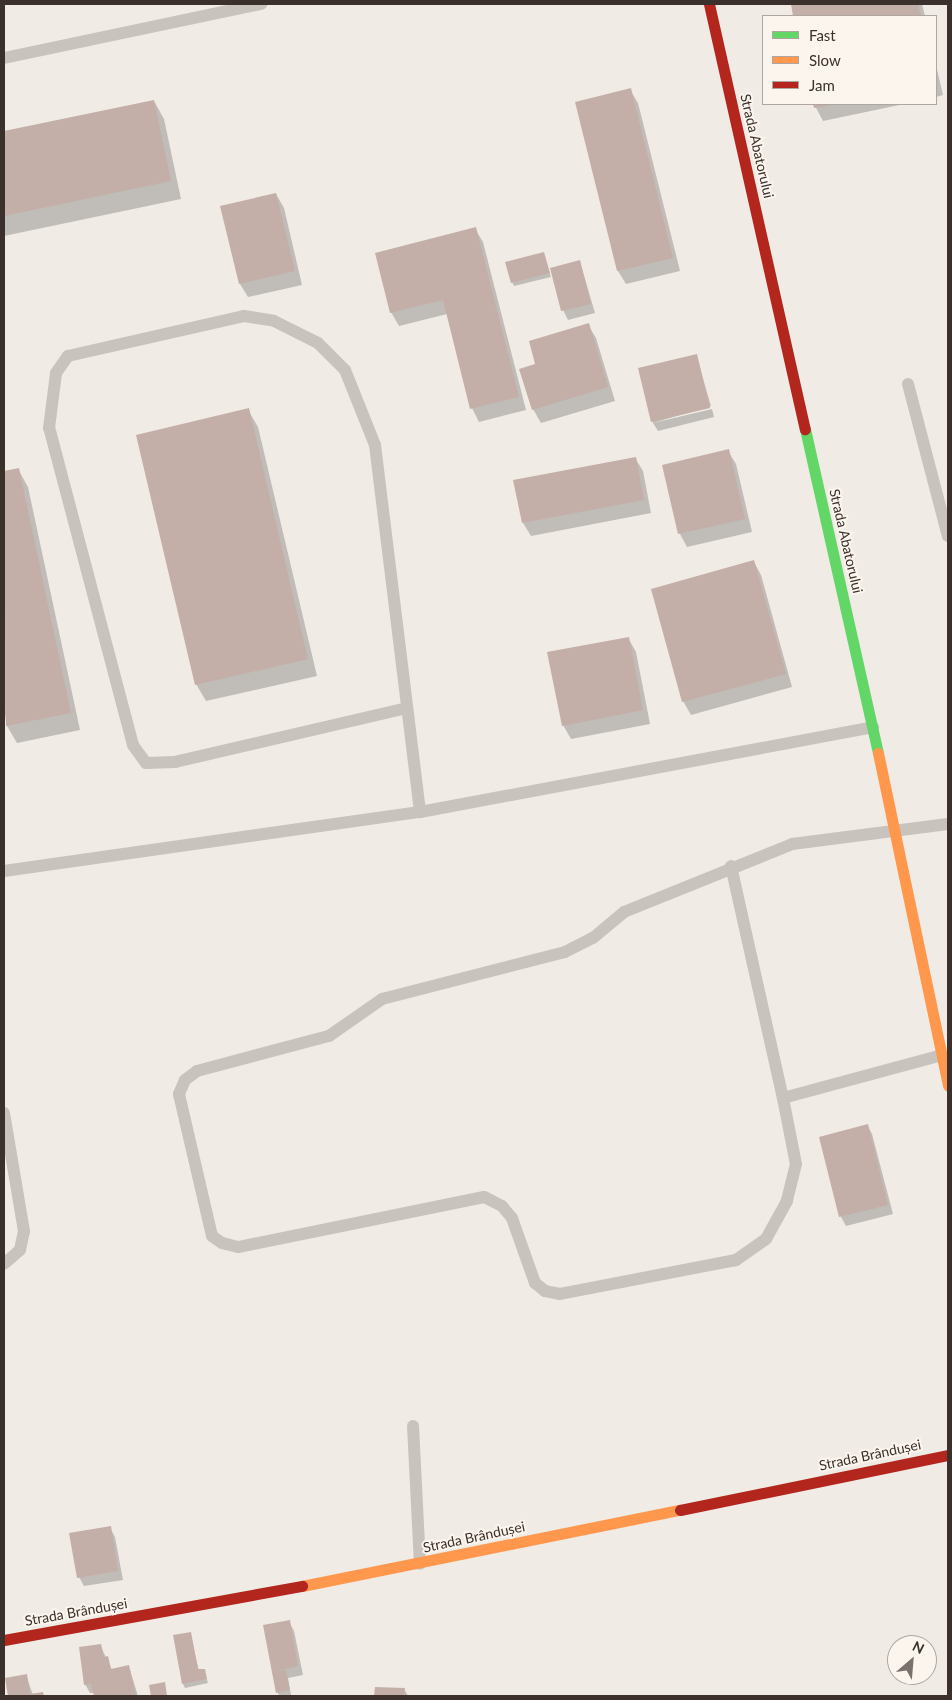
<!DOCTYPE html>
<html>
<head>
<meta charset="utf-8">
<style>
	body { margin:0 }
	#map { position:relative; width:952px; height:1700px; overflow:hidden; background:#f0ebe5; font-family:Lato,sans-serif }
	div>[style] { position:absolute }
	.shadow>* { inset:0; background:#0003 }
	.building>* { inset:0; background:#c3afa7 }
	.lane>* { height:12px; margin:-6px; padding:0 6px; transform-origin:6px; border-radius:6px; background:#c9c3be }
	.fast>* { height:11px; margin:-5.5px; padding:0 5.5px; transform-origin:5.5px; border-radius:5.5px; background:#63d668 }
	.slow>* { height:11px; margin:-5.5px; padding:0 5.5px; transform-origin:5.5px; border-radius:5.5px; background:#ff974d }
	.jam>* { height:11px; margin:-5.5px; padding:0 5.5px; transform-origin:5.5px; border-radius:5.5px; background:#b3261e }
	span { translate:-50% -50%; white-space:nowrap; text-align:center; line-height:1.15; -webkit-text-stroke:4px #fbf5ee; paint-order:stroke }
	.street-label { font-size:14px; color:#3b302b }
	.frame { position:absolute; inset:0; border:5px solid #3b302b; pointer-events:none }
	.legend { position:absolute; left:762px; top:15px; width:175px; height:90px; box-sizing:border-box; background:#fbf5ee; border:1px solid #aea6a0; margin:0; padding:6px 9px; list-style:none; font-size:15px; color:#3b302b }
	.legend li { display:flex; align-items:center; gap:10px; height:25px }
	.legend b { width:25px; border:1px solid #aea6a0 }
	.north { position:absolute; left:887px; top:1635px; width:50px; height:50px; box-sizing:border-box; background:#fbf5ee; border:1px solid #aea6a0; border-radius:50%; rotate:27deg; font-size:14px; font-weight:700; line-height:20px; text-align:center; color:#3b302b }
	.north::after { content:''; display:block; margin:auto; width:18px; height:22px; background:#7a716c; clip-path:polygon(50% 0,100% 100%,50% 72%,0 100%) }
</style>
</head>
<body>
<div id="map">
	<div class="shadow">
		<div style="clip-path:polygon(792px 4px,922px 4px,925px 16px,795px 16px)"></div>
		<div style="clip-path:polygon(936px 65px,943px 95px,936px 97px)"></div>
		<div style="clip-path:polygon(630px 90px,638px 103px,680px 271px,626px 284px,618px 271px,576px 103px)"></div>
		<div style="clip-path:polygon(154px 101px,164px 119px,181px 199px,4px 236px,4px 133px)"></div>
		<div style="clip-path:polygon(814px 104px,904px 104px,823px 121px)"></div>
		<div style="clip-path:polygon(276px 194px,284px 208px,302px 285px,248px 297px,240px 284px,222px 207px)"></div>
		<div style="clip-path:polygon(475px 229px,483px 242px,526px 410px,479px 422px,472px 408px,447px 314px,399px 326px,391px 312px)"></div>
		<div style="clip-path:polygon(543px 253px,551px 277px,514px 286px,512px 282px)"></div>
		<div style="clip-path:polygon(580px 262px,595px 313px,568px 320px,563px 310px)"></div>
		<div style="clip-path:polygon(588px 325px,596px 338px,615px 401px,541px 423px,533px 409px,537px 365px)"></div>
		<div style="clip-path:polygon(696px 355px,711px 406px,653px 423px,639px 369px)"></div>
		<div style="clip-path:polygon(712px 409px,714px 417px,658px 431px,653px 423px)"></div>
		<div style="clip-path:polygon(248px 410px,258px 427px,317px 676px,206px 701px,196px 684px)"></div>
		<div style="clip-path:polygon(728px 451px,736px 464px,752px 532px,687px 547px,680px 534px,664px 466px)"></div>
		<div style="clip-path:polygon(635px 458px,643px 471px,651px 513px,531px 536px,523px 523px)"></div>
		<div style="clip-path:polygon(18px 469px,28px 487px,80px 730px,17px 743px,7px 726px,4px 709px,4px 472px)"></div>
		<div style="clip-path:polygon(754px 562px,761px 575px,792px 687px,691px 715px,683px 701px)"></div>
		<div style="clip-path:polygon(628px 638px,636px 652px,650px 724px,571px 739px,563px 725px)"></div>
		<div style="clip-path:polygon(867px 1125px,872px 1134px,893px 1214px,846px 1226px,841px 1217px)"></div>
		<div style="clip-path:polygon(110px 1528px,115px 1537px,123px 1580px,84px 1586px,79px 1577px)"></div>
		<div style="clip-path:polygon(289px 1622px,294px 1631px,303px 1675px,288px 1678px,291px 1695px,279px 1696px,272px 1672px)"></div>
		<div style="clip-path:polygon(190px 1633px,199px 1671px,204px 1670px,208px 1683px,185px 1688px,183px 1684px)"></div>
		<div style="clip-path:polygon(100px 1645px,112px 1670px,129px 1667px,138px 1696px,95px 1696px,94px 1693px,90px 1693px,85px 1684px)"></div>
		<div style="clip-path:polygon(26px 1675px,33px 1695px,44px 1696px,9px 1696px,7px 1679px)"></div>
		<div style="clip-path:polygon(376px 1688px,404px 1689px,408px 1696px,375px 1696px)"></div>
	</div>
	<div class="building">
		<div style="clip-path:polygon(791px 4px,918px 4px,921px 16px,793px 16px)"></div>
		<div style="clip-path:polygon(631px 88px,673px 258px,617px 271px,575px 102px)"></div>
		<div style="clip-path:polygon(154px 100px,171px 181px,4px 216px,4px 131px)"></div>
		<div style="clip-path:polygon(813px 104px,832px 104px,832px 105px,814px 108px)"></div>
		<div style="clip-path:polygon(276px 193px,295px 271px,239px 284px,220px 206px)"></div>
		<div style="clip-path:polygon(476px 227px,519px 397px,470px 409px,443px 300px,390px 313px,375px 253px)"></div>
		<div style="clip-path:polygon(544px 252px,550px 273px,511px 283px,505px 262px)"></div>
		<div style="clip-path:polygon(580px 260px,591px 304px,561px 311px,550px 268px)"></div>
		<div style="clip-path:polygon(589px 323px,608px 387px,532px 410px,519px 369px,535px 364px,529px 341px)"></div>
		<div style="clip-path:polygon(697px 354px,710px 408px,651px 422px,638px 368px)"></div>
		<div style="clip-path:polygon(249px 408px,308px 659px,195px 685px,136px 435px)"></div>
		<div style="clip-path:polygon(729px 449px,745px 519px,678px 534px,662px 465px)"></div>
		<div style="clip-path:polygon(636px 457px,644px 500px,522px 523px,513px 480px)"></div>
		<div style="clip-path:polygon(19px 468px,71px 713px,6px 726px,4px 471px)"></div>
		<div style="clip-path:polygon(754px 560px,786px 674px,682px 702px,651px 589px)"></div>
		<div style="clip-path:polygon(629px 637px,643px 710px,562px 726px,547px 652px)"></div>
		<div style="clip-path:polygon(868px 1124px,888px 1205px,839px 1217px,819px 1137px)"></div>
		<div style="clip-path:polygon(111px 1526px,118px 1571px,77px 1578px,69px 1533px)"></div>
		<div style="clip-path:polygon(290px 1620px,298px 1666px,277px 1671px,286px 1670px,290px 1690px,276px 1693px,263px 1625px)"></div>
		<div style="clip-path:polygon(191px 1632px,198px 1669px,205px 1669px,207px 1679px,182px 1684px,173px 1635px)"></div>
		<div style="clip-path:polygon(101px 1644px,104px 1657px,108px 1656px,111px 1669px,129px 1665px,136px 1696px,94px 1696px,91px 1684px,84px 1685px,79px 1647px)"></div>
		<div style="clip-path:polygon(27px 1674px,30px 1694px,43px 1692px,44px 1696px,8px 1696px,5px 1678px)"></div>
		<div style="clip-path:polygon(165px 1682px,167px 1696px,151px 1696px,149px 1685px)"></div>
		<div style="clip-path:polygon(375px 1687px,405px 1688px,404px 1696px,374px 1696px)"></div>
	</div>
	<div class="lane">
		<div style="left:4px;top:58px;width:263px;rotate:-11.9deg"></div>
		<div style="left:908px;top:384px;width:157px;rotate:75.3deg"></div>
		<div style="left:407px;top:708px;width:238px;rotate:166.9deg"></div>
		<div style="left:175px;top:762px;width:29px;rotate:178deg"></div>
		<div style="left:146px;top:763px;width:22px;rotate:-126deg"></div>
		<div style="left:133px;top:745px;width:328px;rotate:-104.8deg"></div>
		<div style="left:49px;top:428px;width:55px;rotate:-82.7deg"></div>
		<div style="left:56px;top:373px;width:21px;rotate:-55deg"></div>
		<div style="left:68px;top:356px;width:180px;rotate:-12.8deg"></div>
		<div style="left:244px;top:316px;width:30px;rotate:9deg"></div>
		<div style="left:274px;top:321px;width:49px;rotate:26.6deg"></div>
		<div style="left:318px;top:343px;width:38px;rotate:45deg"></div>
		<div style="left:345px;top:370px;width:81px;rotate:68.2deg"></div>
		<div style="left:375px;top:445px;width:370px;rotate:83deg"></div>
		<div style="left:731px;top:866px;width:238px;rotate:77.4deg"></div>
		<div style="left:783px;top:1098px;width:165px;rotate:-15.1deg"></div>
		<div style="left:4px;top:871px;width:420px;rotate:-8.1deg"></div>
		<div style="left:420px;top:812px;width:461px;rotate:-10.6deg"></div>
		<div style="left:783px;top:1098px;width:67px;rotate:78.9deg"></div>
		<div style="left:796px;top:1164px;width:38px;rotate:104deg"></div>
		<div style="left:787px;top:1201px;width:43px;rotate:118.9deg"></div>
		<div style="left:766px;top:1239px;width:37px;rotate:145deg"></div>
		<div style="left:736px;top:1260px;width:179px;rotate:169.1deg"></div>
		<div style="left:560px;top:1294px;width:15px;rotate:-169deg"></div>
		<div style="left:545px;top:1291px;width:13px;rotate:-141deg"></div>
		<div style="left:535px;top:1283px;width:69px;rotate:-109.5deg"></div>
		<div style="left:512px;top:1218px;width:16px;rotate:-130deg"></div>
		<div style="left:502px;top:1206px;width:20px;rotate:-153deg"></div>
		<div style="left:484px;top:1197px;width:251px;rotate:168.5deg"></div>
		<div style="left:238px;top:1247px;width:16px;rotate:-166deg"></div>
		<div style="left:222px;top:1243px;width:12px;rotate:-145deg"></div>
		<div style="left:212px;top:1236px;width:146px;rotate:-103.1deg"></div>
		<div style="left:179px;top:1094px;width:15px;rotate:-67deg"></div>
		<div style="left:185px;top:1080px;width:15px;rotate:-37deg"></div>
		<div style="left:197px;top:1071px;width:137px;rotate:-14.9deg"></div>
		<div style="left:329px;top:1036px;width:65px;rotate:-34.9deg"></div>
		<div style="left:382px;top:999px;width:189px;rotate:-14.4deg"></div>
		<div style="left:565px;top:952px;width:31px;rotate:-27deg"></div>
		<div style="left:593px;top:938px;width:40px;rotate:-40deg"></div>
		<div style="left:624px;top:912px;width:181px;rotate:-22deg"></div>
		<div style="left:792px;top:844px;width:157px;rotate:-7.3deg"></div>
		<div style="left:4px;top:1113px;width:120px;rotate:80.4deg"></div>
		<div style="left:24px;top:1231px;width:19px;rotate:102deg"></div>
		<div style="left:20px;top:1250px;width:21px;rotate:139deg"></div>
		<div style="left:413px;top:1426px;width:138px;rotate:87.1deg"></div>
	</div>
	<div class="fast">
		<div style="left:805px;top:429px;width:332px;rotate:77.3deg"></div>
	</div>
	<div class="slow">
		<div style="left:878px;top:753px;width:340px;rotate:78.1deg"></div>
		<div style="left:302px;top:1586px;width:386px;rotate:-11.4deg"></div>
	</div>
	<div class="jam">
		<div style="left:709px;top:4px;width:436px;rotate:77.3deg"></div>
		<div style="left:680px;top:1510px;width:274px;rotate:-11.6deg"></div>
		<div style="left:4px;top:1640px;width:303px;rotate:-10.3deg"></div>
	</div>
	<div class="street-label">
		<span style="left:757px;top:146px;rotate:77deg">Strada Abatorului</span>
		<span style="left:846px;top:541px;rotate:77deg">Strada Abatorului</span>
		<span style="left:870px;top:1455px;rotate:-12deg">Strada Brândușei</span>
		<span style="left:474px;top:1537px;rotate:-12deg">Strada Brândușei</span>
		<span style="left:76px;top:1612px;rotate:-10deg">Strada Brândușei</span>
	</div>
	<div class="frame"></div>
	<ul class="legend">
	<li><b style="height:6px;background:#63d668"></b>Fast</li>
	<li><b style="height:6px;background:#ff974d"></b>Slow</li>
	<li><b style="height:6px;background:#b3261e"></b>Jam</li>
	</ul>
	<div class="north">N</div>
</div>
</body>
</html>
